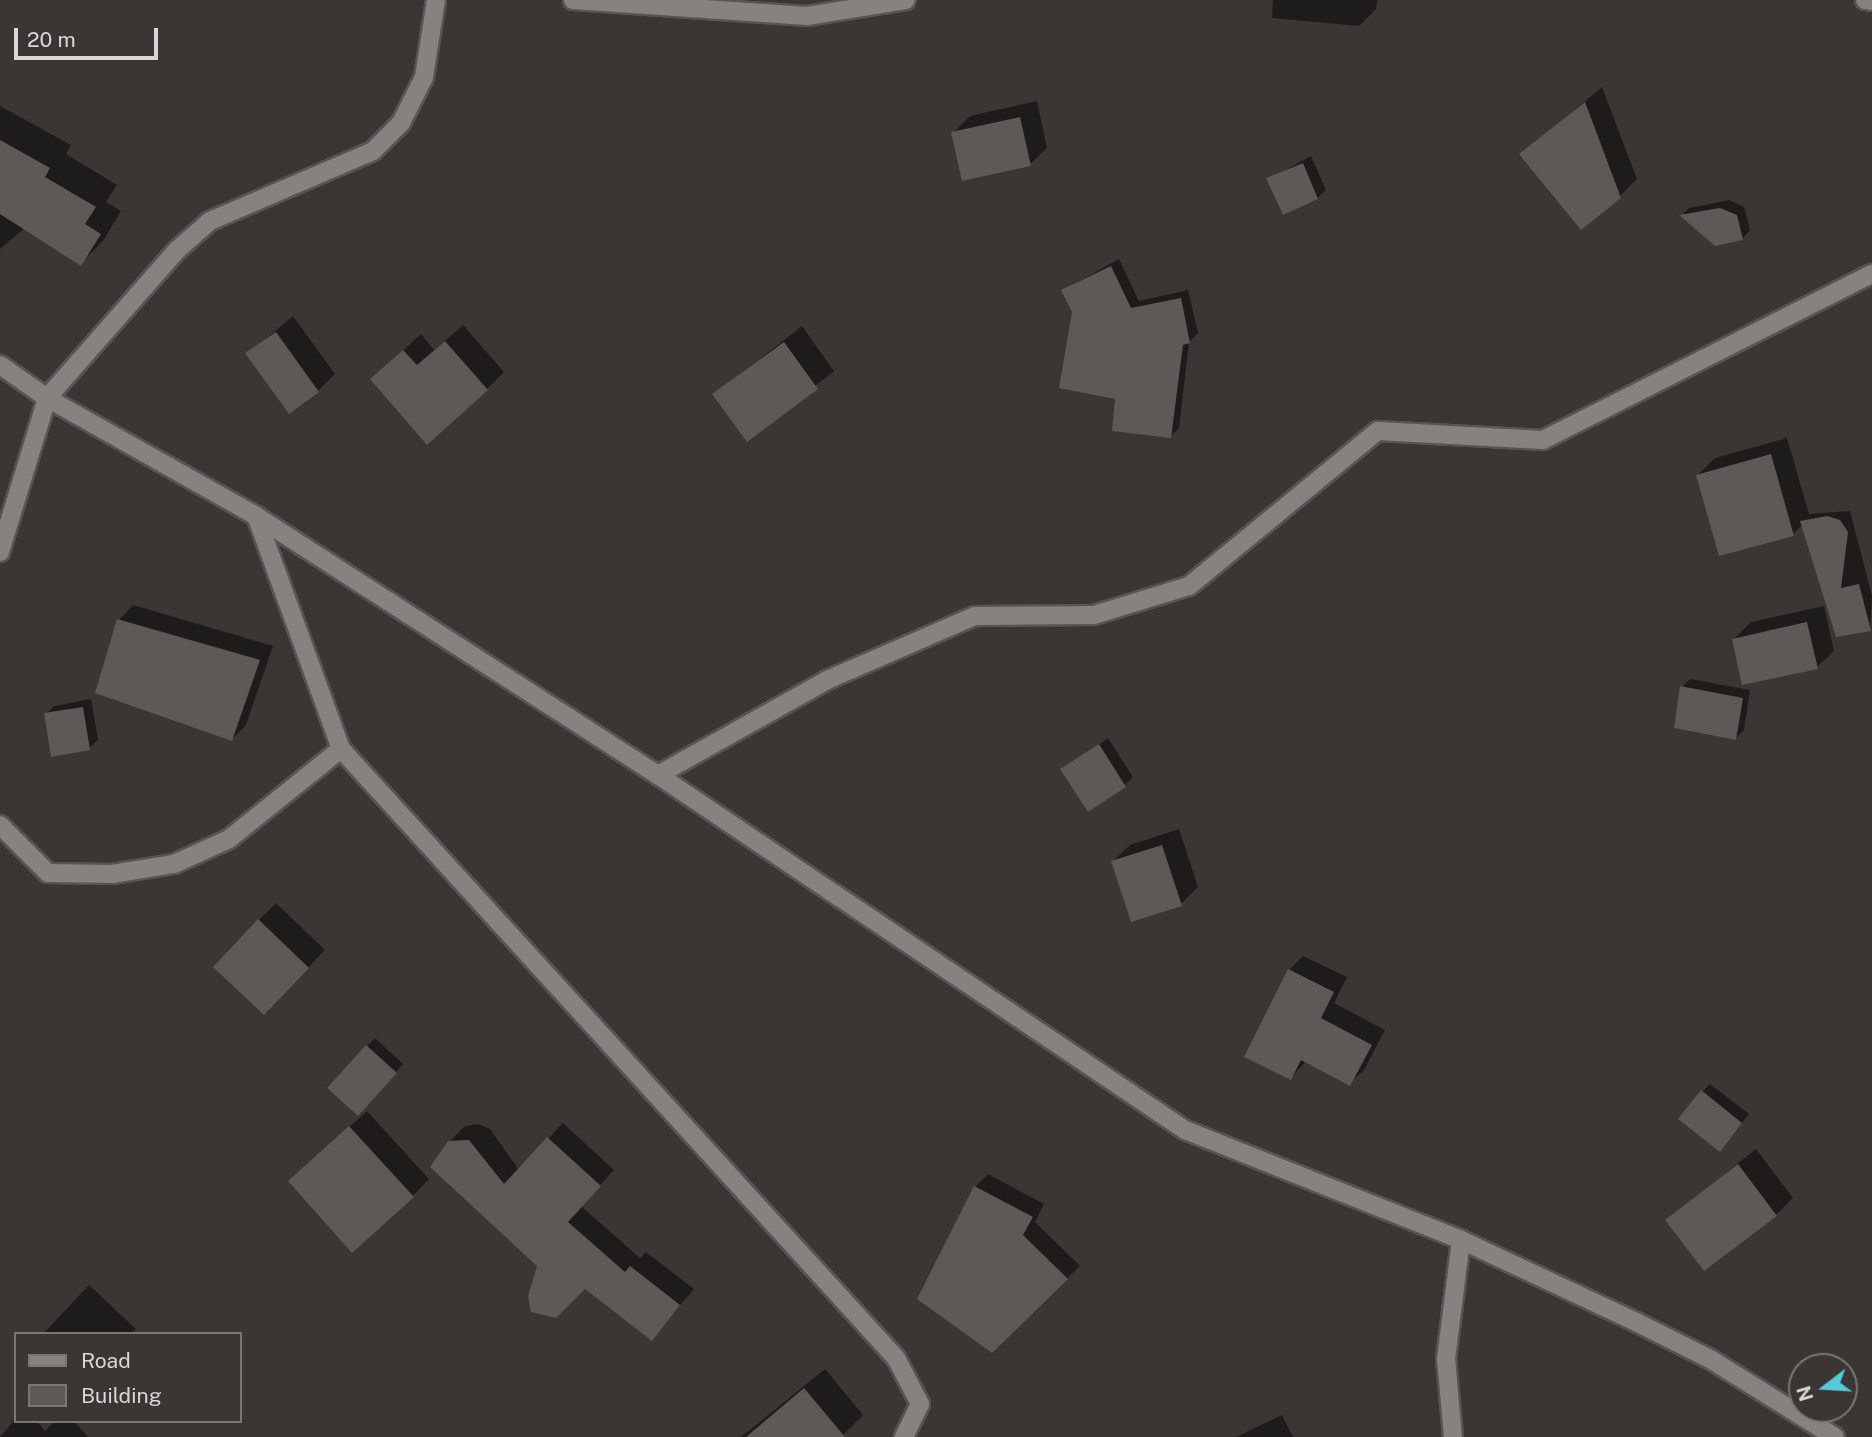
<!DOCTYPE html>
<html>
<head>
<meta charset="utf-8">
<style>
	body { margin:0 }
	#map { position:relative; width:1872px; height:1437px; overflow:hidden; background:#393633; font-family:"Public Sans",sans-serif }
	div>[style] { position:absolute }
	.shadow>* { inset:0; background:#0007 }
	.building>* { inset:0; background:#5c5956 }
	.roads { filter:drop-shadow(2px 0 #585453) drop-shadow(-2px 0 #585453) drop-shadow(0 2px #585453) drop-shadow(0 -2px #585453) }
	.street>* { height:18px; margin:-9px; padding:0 9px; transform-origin:9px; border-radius:9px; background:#86827f }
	span { translate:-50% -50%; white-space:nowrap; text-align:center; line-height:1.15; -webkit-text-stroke:5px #393633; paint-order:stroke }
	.legend { position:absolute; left:14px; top:1332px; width:228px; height:91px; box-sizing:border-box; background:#393633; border:2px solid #797674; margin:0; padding:9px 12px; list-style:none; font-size:21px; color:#d9d6d5 }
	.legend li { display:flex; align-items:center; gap:14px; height:35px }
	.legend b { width:35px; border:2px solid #797674 }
	.north { position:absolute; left:1788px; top:1353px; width:70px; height:70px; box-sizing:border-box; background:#393633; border:2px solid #797674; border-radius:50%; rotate:253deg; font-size:19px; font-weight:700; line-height:28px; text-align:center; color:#d9d6d5 }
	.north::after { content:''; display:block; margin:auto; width:24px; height:32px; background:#54cadd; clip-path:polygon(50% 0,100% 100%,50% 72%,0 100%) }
	.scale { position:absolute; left:14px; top:28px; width:144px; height:32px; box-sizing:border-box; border:4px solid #d9d6d5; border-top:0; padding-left:9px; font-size:21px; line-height:24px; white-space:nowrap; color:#d9d6d5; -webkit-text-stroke:5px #393633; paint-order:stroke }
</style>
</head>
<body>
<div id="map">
	<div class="shadow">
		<div style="clip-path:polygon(1273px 0,1377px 0,1376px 9px,1359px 26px,1272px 18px)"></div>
		<div style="clip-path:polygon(1602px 87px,1637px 179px,1620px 196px,1522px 154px)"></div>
		<div style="clip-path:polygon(1037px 101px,1047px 148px,1030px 164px,953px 133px,970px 116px)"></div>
		<div style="clip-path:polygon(0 106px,71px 145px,66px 154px,117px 185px,106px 202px,121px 211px,103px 241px,81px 263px,25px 228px,0 249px)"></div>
		<div style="clip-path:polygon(1311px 156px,1326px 190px,1317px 198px,1269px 179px)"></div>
		<div style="clip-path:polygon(1729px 200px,1744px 207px,1750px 230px,1742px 239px,1682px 215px,1689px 208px)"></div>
		<div style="clip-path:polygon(1119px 259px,1139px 301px,1188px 290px,1198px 333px,1189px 342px,1179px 428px,1171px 436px,1117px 398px,1063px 290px)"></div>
		<div style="clip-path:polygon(293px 316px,335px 374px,318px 391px,248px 354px)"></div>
		<div style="clip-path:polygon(463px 325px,504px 372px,487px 389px,372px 379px,421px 334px,434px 350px)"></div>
		<div style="clip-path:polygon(802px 326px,834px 371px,747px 439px,715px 394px)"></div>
		<div style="clip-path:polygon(1787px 438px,1809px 514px,1850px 511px,1872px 596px,1870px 629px,1837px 635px,1803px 524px,1793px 534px,1698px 475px,1715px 458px)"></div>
		<div style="clip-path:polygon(133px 605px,273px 646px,246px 725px,232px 739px,119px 620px)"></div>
		<div style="clip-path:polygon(1824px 606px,1834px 651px,1817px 667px,1734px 639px,1751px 622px)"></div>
		<div style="clip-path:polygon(1690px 679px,1750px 690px,1744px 730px,1736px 738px,1682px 687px)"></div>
		<div style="clip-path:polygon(91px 699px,98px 740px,89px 748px,46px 714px,54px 706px)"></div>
		<div style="clip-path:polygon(1108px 738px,1133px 777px,1125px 785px,1062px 769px)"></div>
		<div style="clip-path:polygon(1179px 829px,1198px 887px,1181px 904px,1113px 861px,1130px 845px)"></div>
		<div style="clip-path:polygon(276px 903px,325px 950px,281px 996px,259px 920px)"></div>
		<div style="clip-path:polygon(1303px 956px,1347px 977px,1334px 1003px,1385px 1030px,1364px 1070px,1349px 1084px,1306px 1061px,1291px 1078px,1289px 970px)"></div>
		<div style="clip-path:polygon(375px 1038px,403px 1064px,366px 1106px,367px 1046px)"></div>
		<div style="clip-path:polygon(1710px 1084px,1749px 1114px,1727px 1142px,1702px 1092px)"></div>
		<div style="clip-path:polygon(367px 1111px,429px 1179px,413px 1196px,308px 1165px)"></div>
		<div style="clip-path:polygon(563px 1123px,614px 1170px,581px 1206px,640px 1258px,646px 1252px,694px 1289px,651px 1339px,585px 1287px,539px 1265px,449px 1142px,465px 1126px,478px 1124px,490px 1129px,519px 1170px)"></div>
		<div style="clip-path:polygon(1756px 1149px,1793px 1198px,1776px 1215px,1667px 1220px)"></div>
		<div style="clip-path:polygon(988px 1174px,1044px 1204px,1035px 1222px,1080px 1266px,992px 1351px,975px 1187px)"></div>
		<div style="clip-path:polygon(89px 1285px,136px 1329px,132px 1334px,43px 1334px)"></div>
		<div style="clip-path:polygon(825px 1369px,863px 1415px,841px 1437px,741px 1437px)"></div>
		<div style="clip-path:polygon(1282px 1415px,1293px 1437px,1236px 1437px)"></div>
		<div style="clip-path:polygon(16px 1418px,37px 1421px,45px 1431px,55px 1421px,74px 1421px,88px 1437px,0 1437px)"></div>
	</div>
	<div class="building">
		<div style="clip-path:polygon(1585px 102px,1621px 198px,1581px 230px,1519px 154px)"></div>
		<div style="clip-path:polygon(1020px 117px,1031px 166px,962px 181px,951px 132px)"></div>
		<div style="clip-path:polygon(0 140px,50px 168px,45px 177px,96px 207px,85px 224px,101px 234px,81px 266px,0 214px)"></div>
		<div style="clip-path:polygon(1303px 163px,1318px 199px,1283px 215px,1266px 178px)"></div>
		<div style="clip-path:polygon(1720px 208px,1737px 215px,1743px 240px,1715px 246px,1679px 215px)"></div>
		<div style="clip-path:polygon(1111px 266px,1131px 308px,1181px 298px,1190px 343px,1183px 345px,1171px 438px,1112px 431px,1115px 399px,1059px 388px,1072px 312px,1061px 290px)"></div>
		<div style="clip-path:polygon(276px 332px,319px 392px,289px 414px,245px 353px)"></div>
		<div style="clip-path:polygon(445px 341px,488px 390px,427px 445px,370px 379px,403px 350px,417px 365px)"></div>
		<div style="clip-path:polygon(784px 342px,818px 389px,747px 442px,712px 394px)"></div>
		<div style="clip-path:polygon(1771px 454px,1794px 536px,1719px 556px,1696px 475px)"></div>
		<div style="clip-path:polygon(1827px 516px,1840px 520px,1848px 532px,1841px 588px,1859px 584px,1871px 631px,1836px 637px,1800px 521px)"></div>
		<div style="clip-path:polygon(117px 619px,260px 660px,232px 741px,95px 693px)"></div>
		<div style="clip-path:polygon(1807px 622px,1818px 669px,1742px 685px,1732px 639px)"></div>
		<div style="clip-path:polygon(1680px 686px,1743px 698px,1736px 740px,1674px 728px)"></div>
		<div style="clip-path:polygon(83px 707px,90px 750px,51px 757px,44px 713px)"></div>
		<div style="clip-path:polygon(1099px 744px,1126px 787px,1088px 812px,1060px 769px)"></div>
		<div style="clip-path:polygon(1162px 845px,1182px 906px,1131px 922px,1111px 861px)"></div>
		<div style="clip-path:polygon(258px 919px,309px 968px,264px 1015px,213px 967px)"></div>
		<div style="clip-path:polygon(1288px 969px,1334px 992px,1321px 1018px,1372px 1045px,1350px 1086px,1301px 1060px,1291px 1080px,1244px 1057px)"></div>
		<div style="clip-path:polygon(366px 1045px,397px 1073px,358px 1116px,327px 1088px)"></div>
		<div style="clip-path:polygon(1701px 1090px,1742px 1123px,1720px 1152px,1678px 1119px)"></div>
		<div style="clip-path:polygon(349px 1126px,414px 1197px,352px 1253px,288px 1181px)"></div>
		<div style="clip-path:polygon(547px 1137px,601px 1186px,568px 1222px,625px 1272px,630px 1266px,680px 1305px,652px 1341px,585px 1289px,556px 1318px,531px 1312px,528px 1296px,537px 1266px,430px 1167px,448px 1141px,469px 1140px,504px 1184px)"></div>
		<div style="clip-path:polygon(1738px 1164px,1777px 1216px,1704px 1271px,1665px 1220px)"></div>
		<div style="clip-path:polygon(974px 1186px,1033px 1217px,1023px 1235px,1068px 1279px,992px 1353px,917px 1299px)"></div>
		<div style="clip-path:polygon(804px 1388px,845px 1437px,746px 1437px)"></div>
	</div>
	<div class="roads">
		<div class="street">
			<div style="left:573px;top:0;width:235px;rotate:3.9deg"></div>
			<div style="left:807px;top:16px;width:100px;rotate:-9.2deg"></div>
			<div style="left:1865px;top:0;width:7px;rotate:8deg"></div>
			<div style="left:0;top:365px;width:57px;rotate:35.1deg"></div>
			<div style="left:47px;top:398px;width:240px;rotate:29.4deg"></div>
			<div style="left:256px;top:516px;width:478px;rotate:32.8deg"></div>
			<div style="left:658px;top:775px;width:635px;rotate:33.97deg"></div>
			<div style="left:1185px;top:1130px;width:297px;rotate:21.7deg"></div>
			<div style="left:1461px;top:1240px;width:193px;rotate:25.1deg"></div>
			<div style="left:1636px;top:1322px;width:83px;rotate:26.6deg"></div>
			<div style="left:1710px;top:1359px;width:147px;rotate:32deg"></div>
			<div style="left:0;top:552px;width:161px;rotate:-73deg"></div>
			<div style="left:47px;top:398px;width:196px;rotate:-48.7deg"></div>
			<div style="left:176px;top:251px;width:45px;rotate:-41.4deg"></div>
			<div style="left:210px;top:221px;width:177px;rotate:-23.2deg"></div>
			<div style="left:373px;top:151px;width:40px;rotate:-45deg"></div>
			<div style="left:401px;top:123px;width:51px;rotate:-63.4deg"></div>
			<div style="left:424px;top:77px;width:78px;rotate:-81.1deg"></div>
			<div style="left:341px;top:749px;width:824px;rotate:47.66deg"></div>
			<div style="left:896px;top:1358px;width:52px;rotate:62.4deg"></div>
			<div style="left:920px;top:1404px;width:37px;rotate:116deg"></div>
			<div style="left:658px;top:775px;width:194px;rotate:-29.3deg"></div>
			<div style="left:827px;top:680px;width:161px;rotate:-23.4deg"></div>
			<div style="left:975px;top:616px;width:119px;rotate:-0.5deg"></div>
			<div style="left:1094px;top:615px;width:99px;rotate:-17deg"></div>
			<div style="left:1189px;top:586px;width:244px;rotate:-39.4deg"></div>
			<div style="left:1378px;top:431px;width:165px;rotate:3.1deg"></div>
			<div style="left:1543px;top:440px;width:369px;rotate:-26.8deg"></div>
			<div style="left:0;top:825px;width:68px;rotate:45deg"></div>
			<div style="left:48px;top:873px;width:64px;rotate:0.9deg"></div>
			<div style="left:112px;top:874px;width:63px;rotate:-9.2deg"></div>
			<div style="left:174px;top:864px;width:60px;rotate:-24.4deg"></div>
			<div style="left:229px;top:839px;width:144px;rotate:-38.8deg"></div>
			<div style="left:341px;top:749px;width:248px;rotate:-110deg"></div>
			<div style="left:1453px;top:1437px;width:78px;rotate:-95.1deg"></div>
			<div style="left:1446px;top:1359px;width:120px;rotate:-82.8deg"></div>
		</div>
	</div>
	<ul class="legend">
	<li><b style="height:9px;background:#86827f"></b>Road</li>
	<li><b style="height:19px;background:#5c5956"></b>Building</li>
	</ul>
	<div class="north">N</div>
	<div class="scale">20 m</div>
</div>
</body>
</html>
